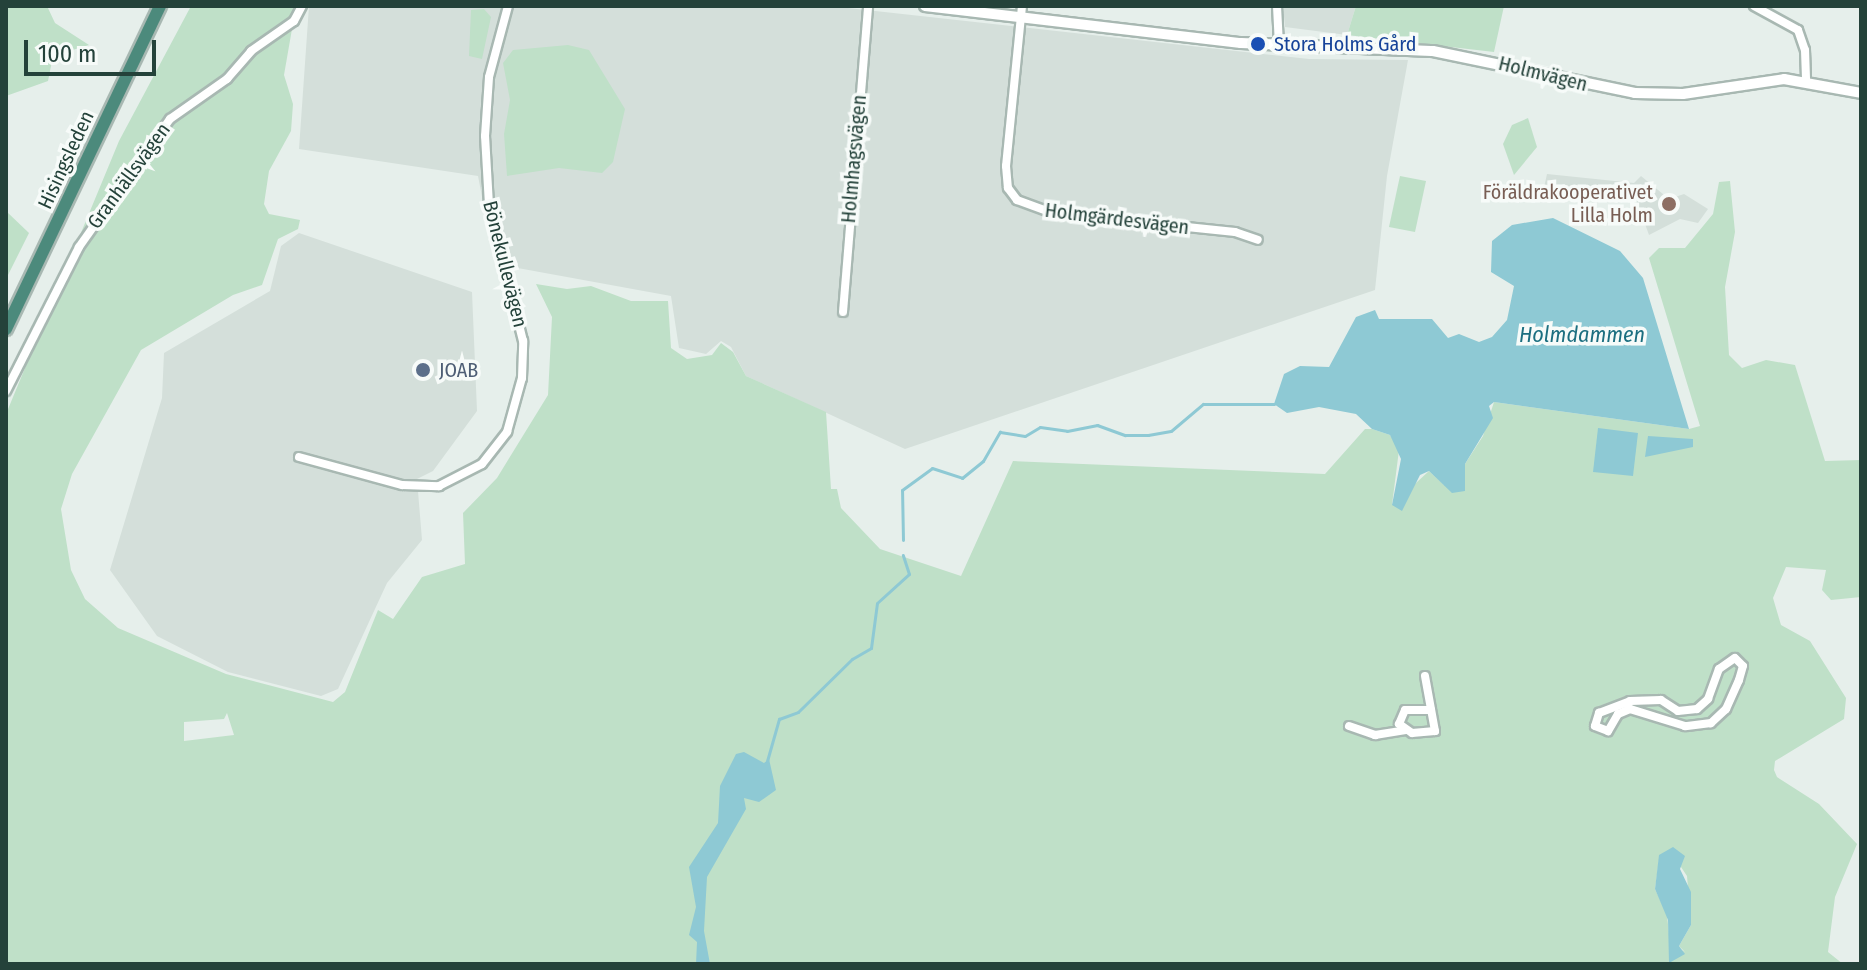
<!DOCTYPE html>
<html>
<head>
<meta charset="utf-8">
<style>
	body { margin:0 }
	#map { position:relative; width:1867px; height:970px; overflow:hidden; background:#e6efeb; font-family:"Fira Sans Condensed",sans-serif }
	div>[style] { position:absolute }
	.built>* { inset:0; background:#d4dfda }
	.green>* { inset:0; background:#bfe0c8 }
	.water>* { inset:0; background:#8ec9d4 }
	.stream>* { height:3px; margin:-1.5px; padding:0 1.5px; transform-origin:1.5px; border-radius:1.5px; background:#8ec9d4 }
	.roads { filter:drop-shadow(2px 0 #a8b8b2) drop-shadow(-2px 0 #a8b8b2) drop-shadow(0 2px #a8b8b2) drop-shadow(0 -2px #a8b8b2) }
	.minor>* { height:8px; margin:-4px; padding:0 4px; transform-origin:4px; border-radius:4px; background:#fff }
	.tertiary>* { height:10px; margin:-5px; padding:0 5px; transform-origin:5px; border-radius:5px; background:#fff }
	.trunk>* { height:12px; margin:-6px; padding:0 6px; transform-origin:6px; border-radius:6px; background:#4c8a7c }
	.dots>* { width:22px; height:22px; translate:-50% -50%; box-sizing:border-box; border:4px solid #f7fbf9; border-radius:50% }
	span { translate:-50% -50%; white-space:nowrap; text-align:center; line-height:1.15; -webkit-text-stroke:7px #f7fbf9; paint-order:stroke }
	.transit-label { font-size:20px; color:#164399 }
	.left { translate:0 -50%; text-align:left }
	.street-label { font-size:20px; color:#24423a }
	.education-label { font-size:20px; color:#785e54 }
	.right { translate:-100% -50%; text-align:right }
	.service-label { font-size:20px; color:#4e5e75 }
	.water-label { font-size:22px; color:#1c6f80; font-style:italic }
	.frame { position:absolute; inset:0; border:8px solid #24423a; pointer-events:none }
	.scale { position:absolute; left:24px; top:40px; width:132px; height:36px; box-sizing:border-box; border:4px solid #24423a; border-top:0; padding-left:10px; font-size:24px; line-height:28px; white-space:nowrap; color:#24423a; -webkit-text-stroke:6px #f7fbf9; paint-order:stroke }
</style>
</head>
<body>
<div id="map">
	<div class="built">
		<div style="clip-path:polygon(309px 6px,830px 6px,1309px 59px,1408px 60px,1387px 176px,1375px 290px,905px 449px,746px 376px,731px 347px,721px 341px,706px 354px,679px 348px,671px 296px,495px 264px,478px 176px,299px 149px)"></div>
		<div style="clip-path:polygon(1283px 6px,1356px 6px,1347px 35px,1285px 27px)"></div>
		<div style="clip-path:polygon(1547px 174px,1634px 183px,1641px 176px,1669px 199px,1684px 194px,1708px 209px,1698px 223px,1680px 219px,1649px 235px,1636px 199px,1543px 192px)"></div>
		<div style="clip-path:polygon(299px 233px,472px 292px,477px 411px,433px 471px,417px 479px,422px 540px,387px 583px,338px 689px,321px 696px,228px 672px,157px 636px,110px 570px,162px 398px,164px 353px,270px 291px,281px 246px)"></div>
	</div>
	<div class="green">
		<div style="clip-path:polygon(6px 6px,47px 6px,55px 23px,89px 45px,53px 56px,48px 81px,6px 96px)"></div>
		<div style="clip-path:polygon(evenodd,191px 6px,296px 6px,284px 75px,293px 104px,291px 131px,269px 171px,264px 204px,269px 214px,300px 220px,298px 229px,278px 239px,262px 285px,233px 295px,141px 350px,72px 474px,61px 509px,71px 570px,85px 599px,118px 628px,226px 674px,333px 702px,345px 692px,378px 610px,393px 619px,422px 577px,465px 564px,463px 513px,497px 478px,548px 395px,552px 317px,536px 284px,567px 289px,591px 286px,631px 301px,668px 301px,671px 348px,687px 359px,712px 355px,721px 343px,733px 352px,746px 376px,826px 412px,831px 489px,837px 489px,841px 508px,880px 549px,961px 576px,1013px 461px,1325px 474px,1365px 429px,1372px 429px,1390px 435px,1399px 450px,1392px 505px,1429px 471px,1444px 485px,1463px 478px,1465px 464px,1483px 436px,1494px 402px,1689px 429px,1700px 426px,1649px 258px,1659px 248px,1685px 248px,1713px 214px,1719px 182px,1730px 181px,1735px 232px,1725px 287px,1729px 355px,1742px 368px,1766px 360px,1795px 365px,1825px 461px,1861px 460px,1861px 597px,1831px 600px,1822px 590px,1826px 570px,1786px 567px,1773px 598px,1781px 625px,1810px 641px,1846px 698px,1844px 719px,1775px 761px,1774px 770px,1777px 777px,1819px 804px,1857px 844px,1835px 897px,1828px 952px,1843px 964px,6px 964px,6px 414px,119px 141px,191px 6px,227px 713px,234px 735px,184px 741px,184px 722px,224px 719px,227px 713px,191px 6px,1659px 860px,1681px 867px,1687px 876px,1691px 925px,1679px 946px,1685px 952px,1670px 943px,1667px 915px,1655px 889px,1659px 860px)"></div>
		<div style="clip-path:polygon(1356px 6px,1504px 6px,1494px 52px,1347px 35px)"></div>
		<div style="clip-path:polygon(484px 9px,491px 17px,482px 59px,469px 56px,471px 10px)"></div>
		<div style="clip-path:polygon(568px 45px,589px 50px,625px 109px,613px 162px,602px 173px,559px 168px,507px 176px,504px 134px,510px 100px,503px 63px,513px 50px)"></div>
		<div style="clip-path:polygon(1528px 118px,1537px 147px,1514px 175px,1503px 144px,1512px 125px)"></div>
		<div style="clip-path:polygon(1400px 176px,1426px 181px,1415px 232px,1389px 227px)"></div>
		<div style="clip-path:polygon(6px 211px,29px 233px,6px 279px)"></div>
	</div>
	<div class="water">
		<div style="clip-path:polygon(1553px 218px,1620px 251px,1643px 278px,1689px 429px,1494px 402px,1489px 406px,1493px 418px,1465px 464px,1465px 491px,1452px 493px,1429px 471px,1420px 475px,1402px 511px,1392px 505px,1401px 459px,1390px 435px,1372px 429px,1356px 414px,1319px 407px,1287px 413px,1274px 404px,1284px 374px,1300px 366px,1329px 367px,1356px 317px,1375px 310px,1379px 319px,1432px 319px,1448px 338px,1459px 334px,1479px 342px,1492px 337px,1507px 320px,1514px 286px,1491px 272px,1492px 241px,1512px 225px)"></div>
		<div style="clip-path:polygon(1598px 428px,1638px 433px,1633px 476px,1593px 472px)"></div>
		<div style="clip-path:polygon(1648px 436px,1693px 439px,1693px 447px,1645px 457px)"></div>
		<div style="clip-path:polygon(744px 752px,764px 763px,769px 759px,776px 790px,759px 802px,744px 798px,746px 809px,707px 877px,704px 931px,710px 964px,696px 964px,697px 942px,689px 935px,696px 907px,689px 867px,718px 823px,720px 786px,736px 754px)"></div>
		<div style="clip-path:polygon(1673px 847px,1685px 856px,1680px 869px,1691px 892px,1691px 925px,1679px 946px,1685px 954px,1669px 963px,1668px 920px,1655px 889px,1659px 855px)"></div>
	</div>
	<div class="stream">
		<div style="left:903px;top:540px;width:50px;rotate:-91.1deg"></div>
		<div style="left:902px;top:490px;width:37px;rotate:-36deg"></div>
		<div style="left:932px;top:468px;width:32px;rotate:18deg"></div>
		<div style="left:962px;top:478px;width:27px;rotate:-39deg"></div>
		<div style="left:983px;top:461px;width:34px;rotate:-60deg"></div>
		<div style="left:1000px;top:432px;width:25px;rotate:9deg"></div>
		<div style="left:1025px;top:436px;width:17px;rotate:-31deg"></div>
		<div style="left:1040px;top:427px;width:27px;rotate:8deg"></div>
		<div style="left:1067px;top:431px;width:31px;rotate:-11deg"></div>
		<div style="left:1097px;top:425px;width:30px;rotate:20deg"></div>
		<div style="left:1125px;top:435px;width:23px"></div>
		<div style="left:1148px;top:435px;width:23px;rotate:-10deg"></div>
		<div style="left:1171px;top:431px;width:42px;rotate:-40.2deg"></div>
		<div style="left:1203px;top:404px;width:71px"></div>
		<div style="left:767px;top:761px;width:44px;rotate:-74.1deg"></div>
		<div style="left:779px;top:719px;width:20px;rotate:-20deg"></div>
		<div style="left:798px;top:712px;width:76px;rotate:-44.5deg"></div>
		<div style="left:852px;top:659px;width:22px;rotate:-30deg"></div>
		<div style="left:871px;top:648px;width:45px;rotate:-82.4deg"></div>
		<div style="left:877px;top:603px;width:43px;rotate:-42.2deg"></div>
		<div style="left:909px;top:574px;width:20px;rotate:-108deg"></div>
	</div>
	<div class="roads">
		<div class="minor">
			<div style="left:1022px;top:6px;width:161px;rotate:95.7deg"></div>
			<div style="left:1006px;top:166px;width:22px;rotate:85deg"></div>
			<div style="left:1008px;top:188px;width:15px;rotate:53deg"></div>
			<div style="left:1017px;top:200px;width:37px;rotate:20deg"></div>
			<div style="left:1052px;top:213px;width:184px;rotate:5.9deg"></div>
			<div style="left:1235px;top:232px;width:24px;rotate:19deg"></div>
			<div style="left:1277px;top:6px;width:40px;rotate:87.1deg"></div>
			<div style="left:1754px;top:6px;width:50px;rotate:28.6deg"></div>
			<div style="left:1798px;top:30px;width:21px;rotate:71deg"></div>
			<div style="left:1805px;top:50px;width:31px;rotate:88deg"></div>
			<div style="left:843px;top:312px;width:307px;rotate:-85.3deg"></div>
			<div style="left:6px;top:391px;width:161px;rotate:-63.1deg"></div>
			<div style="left:79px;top:247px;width:157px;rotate:-54.6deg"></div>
			<div style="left:170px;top:119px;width:70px;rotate:-35.1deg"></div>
			<div style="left:227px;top:79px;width:37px;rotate:-49deg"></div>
			<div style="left:251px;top:51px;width:52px;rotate:-34.9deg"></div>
			<div style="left:294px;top:21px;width:17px;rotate:-62deg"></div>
			<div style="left:299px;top:457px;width:107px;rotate:15.2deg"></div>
			<div style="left:402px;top:485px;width:37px;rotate:2deg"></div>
			<div style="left:439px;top:486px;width:48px;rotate:-27.1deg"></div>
			<div style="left:482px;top:464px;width:41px;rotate:-52deg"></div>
			<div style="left:507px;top:432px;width:56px;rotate:-74.5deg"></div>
			<div style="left:522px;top:378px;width:37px;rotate:-88deg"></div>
			<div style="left:523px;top:341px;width:140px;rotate:-104deg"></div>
			<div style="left:489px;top:205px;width:69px;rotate:-93.3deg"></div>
			<div style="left:485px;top:136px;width:59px;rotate:-86.1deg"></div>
			<div style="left:489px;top:77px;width:73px;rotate:-75deg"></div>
			<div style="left:1735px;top:658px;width:11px;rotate:45deg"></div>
			<div style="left:1743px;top:666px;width:15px;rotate:106deg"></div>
			<div style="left:1739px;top:680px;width:32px;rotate:114deg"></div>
			<div style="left:1726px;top:709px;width:21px;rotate:137deg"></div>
			<div style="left:1711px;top:723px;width:26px;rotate:173deg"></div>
			<div style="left:1685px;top:726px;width:58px;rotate:-162.8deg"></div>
			<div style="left:1630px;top:709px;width:13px;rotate:157deg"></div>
			<div style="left:1618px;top:714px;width:20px;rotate:120deg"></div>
			<div style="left:1608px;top:731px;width:14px;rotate:-159deg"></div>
			<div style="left:1595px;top:726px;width:14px;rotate:-73deg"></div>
			<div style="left:1599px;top:713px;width:33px;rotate:-21deg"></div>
			<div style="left:1630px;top:701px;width:31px;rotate:-2deg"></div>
			<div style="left:1661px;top:700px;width:20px;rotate:33deg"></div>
			<div style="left:1678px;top:711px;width:19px;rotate:-6deg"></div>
			<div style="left:1697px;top:709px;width:15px;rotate:-42deg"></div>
			<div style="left:1708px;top:699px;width:32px;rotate:-70deg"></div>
			<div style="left:1719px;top:669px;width:19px;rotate:-35deg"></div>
			<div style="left:1425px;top:676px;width:56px;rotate:79.7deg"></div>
			<div style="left:1435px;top:731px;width:23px;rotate:175deg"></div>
			<div style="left:1412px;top:733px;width:16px;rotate:-145deg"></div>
			<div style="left:1399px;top:724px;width:15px;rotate:-67deg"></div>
			<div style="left:1405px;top:710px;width:26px"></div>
			<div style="left:1349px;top:726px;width:28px;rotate:19deg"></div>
			<div style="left:1375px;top:735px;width:31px;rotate:-9deg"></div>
		</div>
		<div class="tertiary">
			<div style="left:925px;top:6px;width:318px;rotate:6.7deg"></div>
			<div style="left:1241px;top:43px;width:192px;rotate:2.4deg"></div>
			<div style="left:1433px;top:51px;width:206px;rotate:11.7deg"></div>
			<div style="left:1635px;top:93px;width:48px;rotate:1.2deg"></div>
			<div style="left:1683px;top:94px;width:102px;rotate:-8.4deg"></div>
			<div style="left:1784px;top:79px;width:78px;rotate:10.3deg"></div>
		</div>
		<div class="trunk">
			<div style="left:6px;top:329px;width:358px;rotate:-64.5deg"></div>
		</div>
	</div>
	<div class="dots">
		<div style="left:1258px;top:44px;background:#1a4fb4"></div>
		<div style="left:1669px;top:204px;background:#8d6e63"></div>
		<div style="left:423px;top:370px;background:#5c6f8a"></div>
	</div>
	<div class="transit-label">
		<span class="left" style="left:1274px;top:44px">Stora Holms Gård</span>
	</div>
	<div class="street-label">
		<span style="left:1543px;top:74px;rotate:14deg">Holmvägen</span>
		<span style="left:854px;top:159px;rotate:-85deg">Holmhagsvägen</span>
		<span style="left:66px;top:160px;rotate:-65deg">Hisingsleden</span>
		<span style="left:129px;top:176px;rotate:-54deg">Granhällsvägen</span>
		<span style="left:1117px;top:219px;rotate:7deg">Holmgärdesvägen</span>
		<span style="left:505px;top:264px;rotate:76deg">Bönekullevägen</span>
	</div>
	<div class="education-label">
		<span class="right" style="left:1653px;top:204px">Föräldrakooperativet<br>Lilla Holm</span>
	</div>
	<div class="service-label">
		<span class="left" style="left:439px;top:370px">JOAB</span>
	</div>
	<div class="water-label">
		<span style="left:1582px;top:335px">Holmdammen</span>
	</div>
	<div class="frame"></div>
	<div class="scale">100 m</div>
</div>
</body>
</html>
